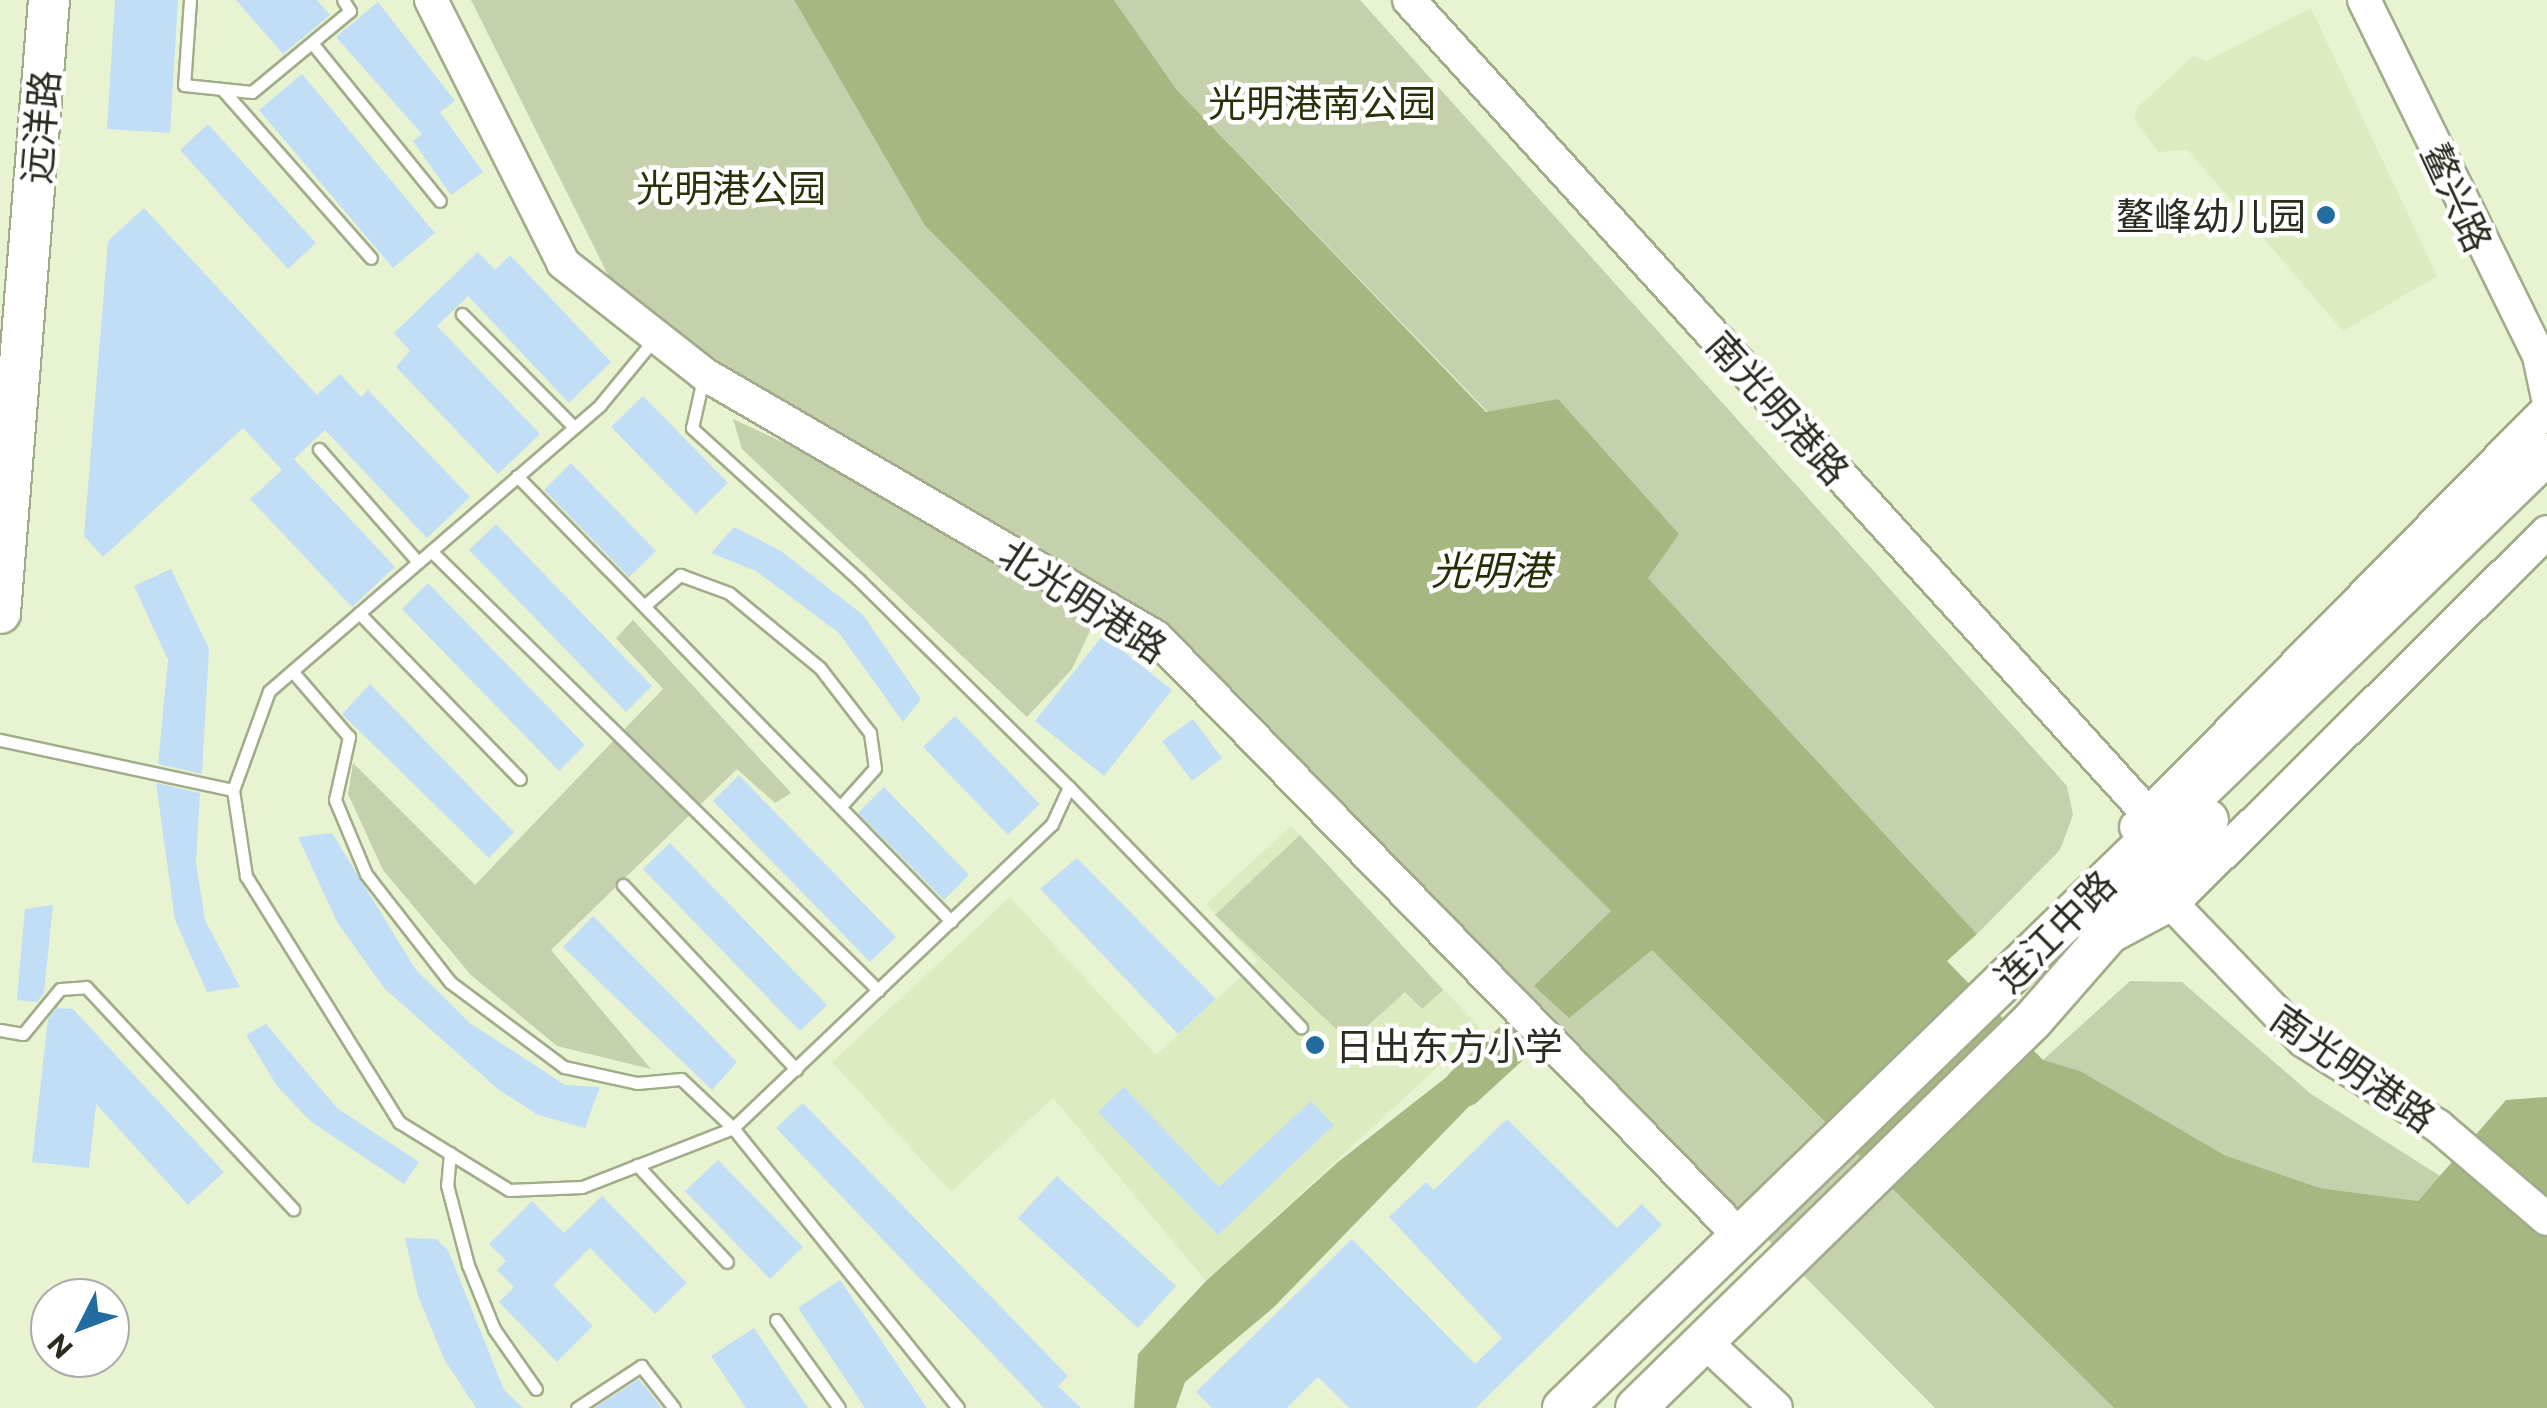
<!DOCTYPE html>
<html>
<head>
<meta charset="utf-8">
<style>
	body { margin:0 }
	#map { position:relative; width:2547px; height:1408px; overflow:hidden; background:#e8f4d1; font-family:Commissioner,"Noto Sans SC",sans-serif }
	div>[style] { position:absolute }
	.built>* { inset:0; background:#ddebc1 }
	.green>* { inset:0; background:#c5d1ac }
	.water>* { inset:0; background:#a6b781 }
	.river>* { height:40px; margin:-20px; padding:0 20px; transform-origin:20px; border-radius:20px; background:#a6b781 }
	.building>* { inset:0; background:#c1def6 }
	.roads { filter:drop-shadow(2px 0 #a1ac8b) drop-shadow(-2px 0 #a1ac8b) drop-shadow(0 2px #a1ac8b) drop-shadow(0 -2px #a1ac8b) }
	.lane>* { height:11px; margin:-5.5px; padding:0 5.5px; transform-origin:5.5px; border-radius:5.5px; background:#fff }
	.secondary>* { height:32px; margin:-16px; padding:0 16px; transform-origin:16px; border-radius:16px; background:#fff }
	.highway>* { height:40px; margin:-20px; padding:0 20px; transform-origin:20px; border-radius:20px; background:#fff }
	.dots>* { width:28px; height:28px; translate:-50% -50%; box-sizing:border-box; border:5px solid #fff; border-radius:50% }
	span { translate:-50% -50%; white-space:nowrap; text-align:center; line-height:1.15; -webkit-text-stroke:9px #fff; paint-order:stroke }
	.park-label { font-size:38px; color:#283208 }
	.street-label { font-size:38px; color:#292d20 }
	.poi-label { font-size:38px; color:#292d20 }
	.right { translate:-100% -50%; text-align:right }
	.left { translate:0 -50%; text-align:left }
	.water-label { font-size:40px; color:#252f05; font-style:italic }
	.north { position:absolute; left:30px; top:1278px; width:100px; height:100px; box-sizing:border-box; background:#fff; border:2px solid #a9aba6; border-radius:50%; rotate:228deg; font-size:28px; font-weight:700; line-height:40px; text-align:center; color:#292d20 }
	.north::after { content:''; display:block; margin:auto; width:35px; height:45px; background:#226ca0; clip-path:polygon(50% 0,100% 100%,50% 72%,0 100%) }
</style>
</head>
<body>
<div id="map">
	<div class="built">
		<div style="clip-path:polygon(2311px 8px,2437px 276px,2343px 331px,2188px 150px,2158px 152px,2134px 119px,2137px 108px,2193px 56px,2207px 61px)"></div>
		<div style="clip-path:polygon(1291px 826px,1480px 1028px,1206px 1281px,1053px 1098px,951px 1192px,832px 1062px,1010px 897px,1156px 1055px,1258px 961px,1206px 904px)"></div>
	</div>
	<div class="green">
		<div style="clip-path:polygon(471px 0,794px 0,925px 226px,2114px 1408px,1935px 1408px,1156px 623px,693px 354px,609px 277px)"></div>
		<div style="clip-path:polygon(1114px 0,1360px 0,2067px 786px,2073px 815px,2060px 850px,1977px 934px,1648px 578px,1177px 90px)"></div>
		<div style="clip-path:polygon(733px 419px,871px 483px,1098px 614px,1072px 669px,1027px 717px,742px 449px)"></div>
		<div style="clip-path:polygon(633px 620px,791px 793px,775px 803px,737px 769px,551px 950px,651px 1069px,557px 1046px,471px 975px,383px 870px,348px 794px,353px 763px,475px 885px,663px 689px,616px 638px)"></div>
		<div style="clip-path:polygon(1300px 835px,1443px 990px,1422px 1009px,1405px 992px,1350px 1042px,1215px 915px)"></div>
		<div style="clip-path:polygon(2130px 981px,2182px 982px,2311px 1094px,2440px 1176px,2418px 1201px,2320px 1188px,2224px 1155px,2043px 1060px)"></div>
	</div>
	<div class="water">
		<div style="clip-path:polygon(794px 0,1114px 0,1177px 90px,1486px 412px,1558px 399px,1679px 534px,1648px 578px,1977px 934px,1947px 961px,2043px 1060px,2080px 1071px,2224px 1155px,2320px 1188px,2418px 1201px,2506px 1100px,2547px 1097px,2547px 1408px,2114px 1408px,1652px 950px,1569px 1018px,1534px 986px,1611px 911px,925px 226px)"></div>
		<div style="clip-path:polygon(1481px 1050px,1502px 1052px,1503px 1071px,1451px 1125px,1274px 1307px,1185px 1382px,1176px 1408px,1134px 1408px,1138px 1354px,1206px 1281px,1338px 1162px)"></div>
	</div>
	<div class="river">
		<div style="left:1464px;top:1087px;width:68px;rotate:-42.6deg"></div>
	</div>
	<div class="building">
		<div style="clip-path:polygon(115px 0,178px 0,170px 133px,107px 129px)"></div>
		<div style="clip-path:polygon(236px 0,317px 0,330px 15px,283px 54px)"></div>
		<div style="clip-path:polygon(378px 2px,455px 101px,440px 112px,483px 172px,451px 195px,413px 141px,422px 134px,336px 37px)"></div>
		<div style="clip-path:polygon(302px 74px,435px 233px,393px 268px,259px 110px)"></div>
		<div style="clip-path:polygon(208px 124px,316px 243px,288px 269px,180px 150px)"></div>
		<div style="clip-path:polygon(144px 208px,317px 395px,340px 374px,361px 397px,368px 390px,470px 497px,427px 538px,325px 430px,294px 459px,395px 567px,352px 607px,250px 499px,282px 470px,243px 428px,103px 557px,84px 536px,108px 241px)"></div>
		<div style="clip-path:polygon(478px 252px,495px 270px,510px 255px,611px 362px,569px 403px,468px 296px,437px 326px,540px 434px,498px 474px,396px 367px,410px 351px,394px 333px)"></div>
		<div style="clip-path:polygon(643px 396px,728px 483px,696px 514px,611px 427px)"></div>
		<div style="clip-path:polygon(571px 463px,656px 551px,629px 577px,544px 490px)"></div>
		<div style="clip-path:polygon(496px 524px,652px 686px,626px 712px,469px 550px)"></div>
		<div style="clip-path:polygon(734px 527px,781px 551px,863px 615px,921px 699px,903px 722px,839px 633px,756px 571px,711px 553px)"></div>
		<div style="clip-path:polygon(171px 569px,209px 649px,202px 774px,158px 764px,168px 660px,134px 586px)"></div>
		<div style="clip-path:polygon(428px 583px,585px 745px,559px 771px,402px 609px)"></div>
		<div style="clip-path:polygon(1103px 635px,1172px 690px,1104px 776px,1035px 721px)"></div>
		<div style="clip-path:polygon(370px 684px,514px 832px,489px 858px,342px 714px)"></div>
		<div style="clip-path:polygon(955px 716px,1040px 804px,1008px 835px,923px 747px)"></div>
		<div style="clip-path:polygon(1193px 719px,1222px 758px,1192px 781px,1162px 741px)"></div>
		<div style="clip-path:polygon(739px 775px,896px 937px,870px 962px,713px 801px)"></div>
		<div style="clip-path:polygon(156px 783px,200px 793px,196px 863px,205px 920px,240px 987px,207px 992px,175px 920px)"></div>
		<div style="clip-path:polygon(884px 787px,969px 875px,944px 900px,858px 813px)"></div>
		<div style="clip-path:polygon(332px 833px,416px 970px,470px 1023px,565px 1085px,600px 1087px,585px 1128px,538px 1115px,499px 1090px,384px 988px,337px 922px,298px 837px)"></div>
		<div style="clip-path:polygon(670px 843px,827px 1005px,800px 1031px,643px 869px)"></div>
		<div style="clip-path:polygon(1077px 858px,1216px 999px,1178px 1034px,1040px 889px)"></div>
		<div style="clip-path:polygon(53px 905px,44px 993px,37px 1002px,17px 1000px,25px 909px)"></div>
		<div style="clip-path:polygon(593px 916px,737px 1062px,712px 1090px,563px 947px)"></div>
		<div style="clip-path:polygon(57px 1008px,73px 1009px,224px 1172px,188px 1205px,96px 1104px,89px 1168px,32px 1162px,48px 1019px)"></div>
		<div style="clip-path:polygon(266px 1024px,337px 1108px,419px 1162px,404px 1184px,310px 1121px,277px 1086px,246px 1035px)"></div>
		<div style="clip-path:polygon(1124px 1087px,1219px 1187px,1311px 1101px,1334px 1125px,1218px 1235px,1098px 1112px)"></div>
		<div style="clip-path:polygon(803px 1103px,1068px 1376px,1058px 1386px,1081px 1408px,1044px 1408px,776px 1128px)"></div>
		<div style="clip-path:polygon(1507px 1119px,1617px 1228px,1642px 1204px,1662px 1225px,1476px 1408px,1349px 1408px,1318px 1377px,1287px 1408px,1212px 1408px,1196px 1392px,1352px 1239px,1475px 1364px,1502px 1338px,1389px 1217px,1426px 1182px,1434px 1190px)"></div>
		<div style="clip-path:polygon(718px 1160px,803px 1247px,770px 1279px,685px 1191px)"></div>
		<div style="clip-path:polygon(1057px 1176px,1176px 1286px,1138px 1328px,1018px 1218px)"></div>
		<div style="clip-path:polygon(602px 1196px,687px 1283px,655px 1314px,590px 1248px,553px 1285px,593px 1326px,557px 1362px,499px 1302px,514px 1287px,497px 1270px,506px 1261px,489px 1244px,532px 1201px,564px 1233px)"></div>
		<div style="clip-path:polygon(405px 1238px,436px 1239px,448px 1250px,504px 1390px,523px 1408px,476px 1408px,444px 1359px,418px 1296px)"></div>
		<div style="clip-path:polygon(840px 1280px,927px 1408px,865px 1408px,798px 1308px)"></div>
		<div style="clip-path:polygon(754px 1328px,808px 1408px,746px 1408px,711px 1356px)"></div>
		<div style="clip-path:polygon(639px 1379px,662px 1408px,594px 1408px)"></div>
	</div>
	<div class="roads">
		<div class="lane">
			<div style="left:190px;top:0;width:85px;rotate:94deg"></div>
			<div style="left:184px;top:85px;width:68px;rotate:5.9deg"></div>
			<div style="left:252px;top:92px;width:127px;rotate:-39.6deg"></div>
			<div style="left:350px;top:11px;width:13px;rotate:-122deg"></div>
			<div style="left:312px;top:43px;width:203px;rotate:51deg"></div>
			<div style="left:222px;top:89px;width:225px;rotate:48.6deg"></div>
			<div style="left:462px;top:314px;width:159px;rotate:45.3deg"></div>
			<div style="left:703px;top:379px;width:50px;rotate:102.7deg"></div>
			<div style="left:692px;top:428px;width:224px;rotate:42.3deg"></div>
			<div style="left:858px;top:579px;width:296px;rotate:44.6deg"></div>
			<div style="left:1069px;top:787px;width:41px;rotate:114.7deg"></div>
			<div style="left:1052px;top:824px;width:441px;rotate:136.4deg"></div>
			<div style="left:733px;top:1128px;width:359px;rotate:51.2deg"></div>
			<div style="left:319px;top:449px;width:150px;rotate:48.8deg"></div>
			<div style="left:517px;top:476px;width:622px;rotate:45.72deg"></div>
			<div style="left:431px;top:551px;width:627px;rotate:44.48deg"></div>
			<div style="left:644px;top:606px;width:48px;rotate:-40.7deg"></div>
			<div style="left:680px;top:575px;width:52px;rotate:20.2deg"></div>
			<div style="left:729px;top:593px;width:118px;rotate:39.5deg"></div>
			<div style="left:820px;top:668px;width:82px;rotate:52.4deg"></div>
			<div style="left:870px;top:733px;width:35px;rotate:82deg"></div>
			<div style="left:875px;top:768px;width:52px;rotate:131.9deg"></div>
			<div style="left:359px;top:613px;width:231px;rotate:45.9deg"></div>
			<div style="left:0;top:740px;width:238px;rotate:12.1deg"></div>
			<div style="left:233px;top:790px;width:87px;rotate:81.4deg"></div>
			<div style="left:246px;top:876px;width:290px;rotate:58.1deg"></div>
			<div style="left:399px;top:1122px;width:129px;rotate:31.7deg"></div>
			<div style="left:509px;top:1190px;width:73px;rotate:-2.4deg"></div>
			<div style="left:582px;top:1187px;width:162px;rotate:-21.3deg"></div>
			<div style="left:733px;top:1128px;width:71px;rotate:-136.7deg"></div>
			<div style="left:681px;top:1079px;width:44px;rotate:174.8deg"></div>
			<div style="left:637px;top:1083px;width:75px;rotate:-167.6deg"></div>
			<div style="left:564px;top:1067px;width:142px;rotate:-143.3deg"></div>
			<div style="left:450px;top:982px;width:137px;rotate:-127.9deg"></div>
			<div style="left:366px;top:874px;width:80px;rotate:-112.7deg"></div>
			<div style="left:335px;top:800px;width:65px;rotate:-77.5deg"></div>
			<div style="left:349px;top:737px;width:87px;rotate:-130.8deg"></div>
			<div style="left:1069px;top:787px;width:334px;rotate:46deg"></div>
			<div style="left:233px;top:790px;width:105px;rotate:-70deg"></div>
			<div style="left:269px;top:691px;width:437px;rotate:-40.8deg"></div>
			<div style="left:600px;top:405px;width:88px;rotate:-50.5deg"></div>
			<div style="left:623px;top:885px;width:253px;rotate:46.8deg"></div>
			<div style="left:0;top:1030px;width:23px;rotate:10deg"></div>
			<div style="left:23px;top:1034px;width:58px;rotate:-50.6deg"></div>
			<div style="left:60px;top:989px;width:26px;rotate:-4deg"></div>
			<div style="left:86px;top:987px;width:304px;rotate:47deg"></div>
			<div style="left:450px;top:1153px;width:32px;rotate:95deg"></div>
			<div style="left:447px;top:1185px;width:83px;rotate:75.3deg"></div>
			<div style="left:468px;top:1265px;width:69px;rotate:67.9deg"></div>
			<div style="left:494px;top:1329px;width:73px;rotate:55deg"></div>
			<div style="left:637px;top:1165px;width:132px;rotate:47.1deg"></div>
			<div style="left:776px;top:1320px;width:108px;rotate:54.4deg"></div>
			<div style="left:577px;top:1408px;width:77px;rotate:-33.3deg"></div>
			<div style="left:641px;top:1366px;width:53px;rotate:51.8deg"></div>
		</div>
		<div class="secondary">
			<div style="left:431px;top:0;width:294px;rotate:63.3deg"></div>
			<div style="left:563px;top:263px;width:179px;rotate:38.2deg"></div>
			<div style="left:704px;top:374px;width:523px;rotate:30.19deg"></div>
			<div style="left:1156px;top:637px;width:835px;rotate:45.73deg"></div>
			<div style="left:1409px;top:0;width:1099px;rotate:47.76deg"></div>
			<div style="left:2364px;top:0;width:397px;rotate:63.8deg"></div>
			<div style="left:2539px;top:356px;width:40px;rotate:78deg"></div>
			<div style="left:2136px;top:827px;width:585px;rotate:-45.42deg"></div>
			<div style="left:2172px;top:904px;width:190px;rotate:46.1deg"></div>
			<div style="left:2304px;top:1041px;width:159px;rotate:32.4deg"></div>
			<div style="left:2438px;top:1126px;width:143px;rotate:40.5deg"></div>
			<div style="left:2112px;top:936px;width:68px;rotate:-28.1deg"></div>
			<div style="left:2172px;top:904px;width:528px;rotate:-44.77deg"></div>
			<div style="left:1704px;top:1341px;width:98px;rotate:42.9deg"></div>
		</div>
		<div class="highway">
			<div style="left:0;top:613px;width:615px;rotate:-85.43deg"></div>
			<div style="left:1563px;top:1408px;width:1371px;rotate:-44.11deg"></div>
			<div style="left:1636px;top:1408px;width:554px;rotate:-44.34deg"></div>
			<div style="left:2032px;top:1021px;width:267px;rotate:-48.8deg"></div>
		</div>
	</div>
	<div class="dots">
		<div style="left:2326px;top:215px;background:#226ca0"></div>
		<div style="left:1315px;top:1045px;background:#226ca0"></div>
	</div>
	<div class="park-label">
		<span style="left:1322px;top:102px">光明港南公园</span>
		<span style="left:731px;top:187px">光明港公园</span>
	</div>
	<div class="street-label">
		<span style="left:39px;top:127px;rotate:-85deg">远洋路</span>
		<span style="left:2458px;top:197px;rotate:65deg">鳌兴路</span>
		<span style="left:1779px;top:407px;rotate:48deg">南光明港路</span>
		<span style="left:1084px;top:600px;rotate:33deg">北光明港路</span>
		<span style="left:2054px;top:930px;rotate:-45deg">连江中路</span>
		<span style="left:2354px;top:1067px;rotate:35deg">南光明港路</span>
	</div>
	<div class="poi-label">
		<span class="right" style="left:2306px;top:215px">鳌峰幼儿园</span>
		<span class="left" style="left:1335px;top:1045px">日出东方小学</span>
	</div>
	<div class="water-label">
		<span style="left:1491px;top:569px">光明港</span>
	</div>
	<div class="north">N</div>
</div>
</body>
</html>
